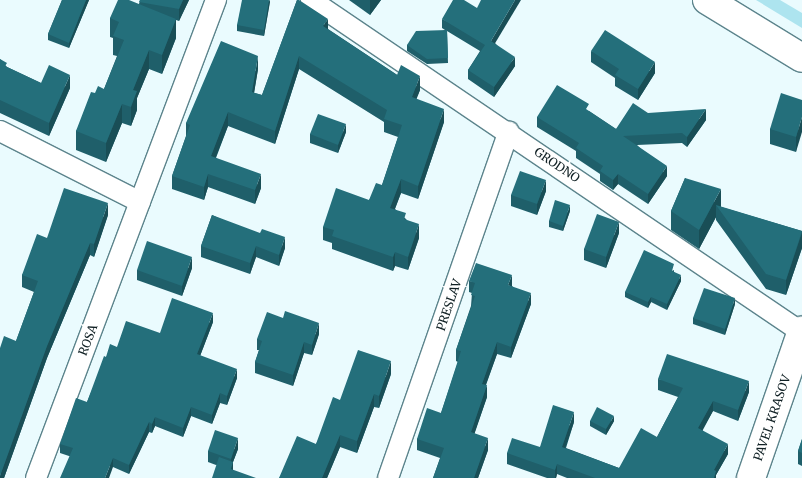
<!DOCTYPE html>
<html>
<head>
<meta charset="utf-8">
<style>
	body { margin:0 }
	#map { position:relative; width:802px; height:478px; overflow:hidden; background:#eafbfe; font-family:Merriweather,serif }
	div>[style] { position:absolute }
	.green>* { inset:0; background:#ade4ef }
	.roads { filter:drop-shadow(1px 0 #5c848c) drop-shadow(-1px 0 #5c848c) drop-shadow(0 1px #5c848c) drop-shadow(0 -1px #5c848c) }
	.street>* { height:20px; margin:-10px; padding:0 10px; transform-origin:10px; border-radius:10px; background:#fff }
	.secondary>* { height:28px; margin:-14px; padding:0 14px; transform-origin:14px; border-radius:14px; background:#fff }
	.highway>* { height:28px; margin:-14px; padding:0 14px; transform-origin:14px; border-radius:14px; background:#fff }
	.wall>* { inset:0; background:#1f5f6a }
	.shaded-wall>* { inset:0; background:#194e56 }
	.building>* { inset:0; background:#246f7b }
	span { translate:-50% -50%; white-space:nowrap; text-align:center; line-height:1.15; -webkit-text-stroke:5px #fff; paint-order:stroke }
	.street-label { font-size:12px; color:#102024 }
</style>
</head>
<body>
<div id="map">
	<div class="green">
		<div style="clip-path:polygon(756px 0,780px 0,802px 13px,802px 28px)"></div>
	</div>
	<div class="roads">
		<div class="street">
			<div style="left:311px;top:0;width:592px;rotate:34.12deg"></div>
			<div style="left:0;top:131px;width:157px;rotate:26.9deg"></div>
			<div style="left:36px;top:478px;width:511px;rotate:-69.37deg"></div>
			<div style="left:388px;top:478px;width:367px;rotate:-70.8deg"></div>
		</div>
		<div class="secondary">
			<div style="left:751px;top:478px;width:156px;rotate:-70.9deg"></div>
		</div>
		<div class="highway">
			<div style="left:707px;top:0;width:111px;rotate:31.4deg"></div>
		</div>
	</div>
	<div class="wall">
		<div style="clip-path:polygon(62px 0,89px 0,69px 48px,48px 40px,48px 34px)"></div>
		<div style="clip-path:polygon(140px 0,189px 0,179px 21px,176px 20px,176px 38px,162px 74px,149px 69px,137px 98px,137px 110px,131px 126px,122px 123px,106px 162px,76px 150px,76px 131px,104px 89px,117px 56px,113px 55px,113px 38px,110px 37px,110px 18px,139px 4px)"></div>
		<div style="clip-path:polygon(270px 0,264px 36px,237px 31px,237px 25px)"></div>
		<div style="clip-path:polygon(297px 0,328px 29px,420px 90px,416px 99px,444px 122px,418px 199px,401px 193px,395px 209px,406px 219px,419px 238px,408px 270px,395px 266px,393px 271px,332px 249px,332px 243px,323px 240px,323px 227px,369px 200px,382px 185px,398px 137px,384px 132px,384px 122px,299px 69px,275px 144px,228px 126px,216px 158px,261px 188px,255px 204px,208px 187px,204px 200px,172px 189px,172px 176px,186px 136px,186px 123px,258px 69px,254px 93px,262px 95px)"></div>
		<div style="clip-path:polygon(349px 0,381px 0,370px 15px)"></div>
		<div style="clip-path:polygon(442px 19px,495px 43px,515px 66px,494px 97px,468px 79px,468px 70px,480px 51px,447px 31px,448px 63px,427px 64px,407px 51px,407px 45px,445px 30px,442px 28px)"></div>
		<div style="clip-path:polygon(591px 51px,655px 73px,638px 100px,615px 86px,615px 78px,591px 62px)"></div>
		<div style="clip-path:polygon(0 59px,7px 67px,41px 83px,70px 88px,49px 136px,0 113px)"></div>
		<div style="clip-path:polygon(802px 100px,796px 152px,770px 144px,770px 129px)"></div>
		<div style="clip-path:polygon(589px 111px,616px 129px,648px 113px,706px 120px,687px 147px,682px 143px,637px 145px,667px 176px,648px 204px,618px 184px,613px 190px,600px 181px,600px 174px,576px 158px,576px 151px,537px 127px,537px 117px)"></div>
		<div style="clip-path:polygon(346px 132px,338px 153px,310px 143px,310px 134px)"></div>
		<div style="clip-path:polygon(685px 178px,721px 207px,802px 231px,802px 248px,786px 295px,766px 289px,716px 220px,716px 217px,699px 249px,671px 230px,671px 211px)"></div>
		<div style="clip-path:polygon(546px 191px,537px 215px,511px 206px,511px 195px)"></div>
		<div style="clip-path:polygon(570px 211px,563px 231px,549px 227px,549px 221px)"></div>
		<div style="clip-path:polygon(108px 215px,94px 257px,90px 255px,47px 358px,4px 478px,0 478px,16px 341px,34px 292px,22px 287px,22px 275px,47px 238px)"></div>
		<div style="clip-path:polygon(212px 215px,285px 248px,279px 266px,256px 257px,250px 274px,201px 257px,201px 246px)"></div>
		<div style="clip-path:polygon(619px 233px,606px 268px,584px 260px,584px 249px)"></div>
		<div style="clip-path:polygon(192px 268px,182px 296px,137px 280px,137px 270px)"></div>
		<div style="clip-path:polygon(674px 270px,674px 272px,681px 281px,667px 310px,651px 302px,648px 308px,625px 297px,625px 292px)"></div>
		<div style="clip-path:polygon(469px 281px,512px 286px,531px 304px,511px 358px,497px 354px,486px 385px,487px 397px,474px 434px,488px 450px,478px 478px,433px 478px,440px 458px,417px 450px,417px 439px,441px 413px,458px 362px,456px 361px,456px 350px,471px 306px,472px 293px,469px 292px)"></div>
		<div style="clip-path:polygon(735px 304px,725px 335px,693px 324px,693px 318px)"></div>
		<div style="clip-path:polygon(213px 322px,200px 356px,237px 378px,227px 405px,220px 403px,212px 424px,191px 416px,183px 437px,155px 426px,152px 433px,149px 432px,129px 474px,113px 467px,69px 456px,60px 453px,60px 444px,87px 402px,106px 357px,117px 347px,160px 333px)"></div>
		<div style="clip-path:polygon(319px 334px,312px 355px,304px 353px,293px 386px,255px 373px,255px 362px,259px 350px,257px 350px,257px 339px)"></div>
		<div style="clip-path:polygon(391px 374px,379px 408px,374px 407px,357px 453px,340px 447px,327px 478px,279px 478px,316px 444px,340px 400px)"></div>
		<div style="clip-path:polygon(658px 379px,749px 392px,738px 421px,713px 411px,702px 430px,728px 454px,716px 475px,716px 478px,567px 478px,557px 474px,556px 478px,547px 478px,507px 464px,507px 453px,540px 447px,574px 422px,566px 448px,619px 468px,657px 437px,678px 397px,658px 390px)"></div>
		<div style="clip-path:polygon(590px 421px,614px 421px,606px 435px,590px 426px)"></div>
		<div style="clip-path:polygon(802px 439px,802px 466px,798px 464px,798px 451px)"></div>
		<div style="clip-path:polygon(238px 449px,233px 462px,216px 465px,208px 462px,208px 451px)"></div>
	</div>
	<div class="shaded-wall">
		<div style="clip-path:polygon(86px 0,89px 0,69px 48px,69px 43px)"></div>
		<div style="clip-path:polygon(183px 0,189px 0,179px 21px,179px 9px)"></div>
		<div style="clip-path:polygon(269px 0,270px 2px,264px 36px,264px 30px)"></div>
		<div style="clip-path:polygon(370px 0,381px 0,370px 15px)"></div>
		<div style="clip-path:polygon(515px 0,521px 0,491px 50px,491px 41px)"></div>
		<div style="clip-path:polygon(176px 19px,176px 38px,162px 74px,162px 55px)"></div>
		<div style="clip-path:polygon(328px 19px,328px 32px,323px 26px)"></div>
		<div style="clip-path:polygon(149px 50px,149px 69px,137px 98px,137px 110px,131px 126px,131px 107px,133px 90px)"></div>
		<div style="clip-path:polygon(258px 56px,258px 69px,252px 105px,252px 92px)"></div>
		<div style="clip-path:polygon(299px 56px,299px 69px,275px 144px,275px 131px)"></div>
		<div style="clip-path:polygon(515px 57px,515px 66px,494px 97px,494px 87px)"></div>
		<div style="clip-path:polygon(655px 62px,655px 73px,638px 100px,638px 89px)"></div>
		<div style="clip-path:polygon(70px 75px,70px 88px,49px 136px,49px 123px)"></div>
		<div style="clip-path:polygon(420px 76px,420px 90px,412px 111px,412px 97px)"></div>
		<div style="clip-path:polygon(122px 104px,122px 123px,106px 162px,106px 143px)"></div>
		<div style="clip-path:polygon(444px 109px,444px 122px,418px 199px,418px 186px)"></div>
		<div style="clip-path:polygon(706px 109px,706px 120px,687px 147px,687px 137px)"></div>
		<div style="clip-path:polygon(228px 112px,228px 126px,211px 169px,211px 156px)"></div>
		<div style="clip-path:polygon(802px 117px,802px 132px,796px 152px,796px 137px)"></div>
		<div style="clip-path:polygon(346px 124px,346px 132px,338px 153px,338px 145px)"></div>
		<div style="clip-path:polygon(667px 166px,667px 176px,648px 204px,648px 194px)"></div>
		<div style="clip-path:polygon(208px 174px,208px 187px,204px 200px,204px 187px)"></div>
		<div style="clip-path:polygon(261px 174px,261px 188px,255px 204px,255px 190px)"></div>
		<div style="clip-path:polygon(618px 174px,618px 184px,613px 190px,613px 180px)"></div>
		<div style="clip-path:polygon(401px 179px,401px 193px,390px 221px,390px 208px)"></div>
		<div style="clip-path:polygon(546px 180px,546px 191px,537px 215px,537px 204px)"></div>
		<div style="clip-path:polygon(721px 189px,721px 208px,716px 205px,716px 217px,699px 249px,699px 230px)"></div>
		<div style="clip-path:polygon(108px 203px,108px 215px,94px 257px,94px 244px)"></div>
		<div style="clip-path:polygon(570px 205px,570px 211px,563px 231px,563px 226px)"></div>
		<div style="clip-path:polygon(619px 222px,619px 233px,606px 268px,606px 257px)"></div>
		<div style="clip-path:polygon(419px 224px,419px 238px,408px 270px,408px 257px)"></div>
		<div style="clip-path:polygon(802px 233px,802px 248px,786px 295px,786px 280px)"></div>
		<div style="clip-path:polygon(285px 237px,285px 248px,279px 266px,279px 255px)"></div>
		<div style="clip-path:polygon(90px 243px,90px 255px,47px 358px,4px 478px,0 478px,0 476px,47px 346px)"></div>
		<div style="clip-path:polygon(256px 246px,256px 257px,250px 274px,250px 263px)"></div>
		<div style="clip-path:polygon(395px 252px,395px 266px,393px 271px,393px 257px)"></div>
		<div style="clip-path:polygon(192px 257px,192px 268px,182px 296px,182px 286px)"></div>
		<div style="clip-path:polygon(512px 275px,512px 287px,508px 285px)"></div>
		<div style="clip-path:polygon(681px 275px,681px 281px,667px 310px,667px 304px)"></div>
		<div style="clip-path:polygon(531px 293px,531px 304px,511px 358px,511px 347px)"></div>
		<div style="clip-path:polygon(651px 297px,651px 302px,648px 308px,648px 302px)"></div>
		<div style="clip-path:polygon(735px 298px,735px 304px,725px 335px,725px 329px)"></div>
		<div style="clip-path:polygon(213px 313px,213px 322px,197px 364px,197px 354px)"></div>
		<div style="clip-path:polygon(319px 323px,319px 334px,312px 355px,312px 345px)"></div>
		<div style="clip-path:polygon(304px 342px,304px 353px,293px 386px,293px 375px)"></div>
		<div style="clip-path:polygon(497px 342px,497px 354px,482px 395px,482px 384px)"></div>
		<div style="clip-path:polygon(391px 361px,391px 374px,379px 408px,379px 396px)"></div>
		<div style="clip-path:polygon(237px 369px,237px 378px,227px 405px,227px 396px)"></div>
		<div style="clip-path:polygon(749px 381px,749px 392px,738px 421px,738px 410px)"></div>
		<div style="clip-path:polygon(487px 385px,487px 397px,471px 444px,471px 432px)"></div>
		<div style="clip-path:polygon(220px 393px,220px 403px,212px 424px,212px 415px)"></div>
		<div style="clip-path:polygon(374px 394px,374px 407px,357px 453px,357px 441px)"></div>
		<div style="clip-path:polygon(713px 401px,713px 411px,698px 439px,698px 428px)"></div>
		<div style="clip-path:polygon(191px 407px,191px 416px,183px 437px,183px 428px)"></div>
		<div style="clip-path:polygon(574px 412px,574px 422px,562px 457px,562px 447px)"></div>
		<div style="clip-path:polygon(614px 416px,614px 421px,606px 435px,606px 429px)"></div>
		<div style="clip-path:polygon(155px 417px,155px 426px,152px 433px,152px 424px)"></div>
		<div style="clip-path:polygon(149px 422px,149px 432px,129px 474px,129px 465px)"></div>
		<div style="clip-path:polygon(340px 435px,340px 447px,327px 478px,322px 478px)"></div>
		<div style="clip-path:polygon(238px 438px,238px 449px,233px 462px,233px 474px,231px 478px,231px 459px)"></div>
		<div style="clip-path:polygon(488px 438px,488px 450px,478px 478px,474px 478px)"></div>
		<div style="clip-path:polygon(728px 444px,728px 454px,716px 475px,716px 478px,714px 478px,714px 470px)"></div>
		<div style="clip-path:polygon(113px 458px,113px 467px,109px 478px,105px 478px)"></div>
		<div style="clip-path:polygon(557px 464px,557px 474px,556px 478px,555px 478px,555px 470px)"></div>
	</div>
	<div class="building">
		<div style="clip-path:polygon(62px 0,86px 0,69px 43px,48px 34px)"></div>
		<div style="clip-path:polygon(118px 0,129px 0,176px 19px,162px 55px,149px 50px,133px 90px,137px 91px,131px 107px,122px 104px,106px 143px,76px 131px,91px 92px,95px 93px,98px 86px,104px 89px,124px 40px,113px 36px,119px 22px,110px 18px)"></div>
		<div style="clip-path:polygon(140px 0,183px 0,179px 9px,139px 2px)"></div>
		<div style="clip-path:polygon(242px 0,269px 0,264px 30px,237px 25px)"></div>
		<div style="clip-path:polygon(297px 0,299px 0,328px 19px,323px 26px,397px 75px,401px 65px,420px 76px,412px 97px,444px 109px,418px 186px,401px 179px,390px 208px,406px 213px,404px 219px,419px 224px,408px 257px,395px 252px,393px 257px,332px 236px,334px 230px,323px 227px,336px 188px,369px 200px,376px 183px,382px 185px,402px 125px,384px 119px,387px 110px,299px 56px,275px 131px,228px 112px,211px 156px,261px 174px,255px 190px,208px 174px,204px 187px,172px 176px,190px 125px,186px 123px,221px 41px,258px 56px,252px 92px,262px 95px)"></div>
		<div style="clip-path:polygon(453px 0,464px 0,477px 8px,481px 0,515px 0,491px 41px,515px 57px,494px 87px,468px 70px,485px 45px,442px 19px)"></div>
		<div style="clip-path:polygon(447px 30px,448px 58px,427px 59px,407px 45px,416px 31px)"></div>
		<div style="clip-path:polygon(605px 30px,655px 62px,638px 89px,615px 75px,619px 69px,591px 51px)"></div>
		<div style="clip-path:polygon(0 59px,7px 63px,5px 66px,41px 83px,49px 65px,70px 75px,49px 123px,0 100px)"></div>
		<div style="clip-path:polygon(557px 85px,589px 104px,586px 109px,616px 129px,633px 103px,648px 113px,706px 109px,687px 137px,682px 133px,623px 136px,667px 166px,648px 194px,618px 174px,613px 180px,600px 171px,603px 166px,576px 148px,579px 143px,537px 117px)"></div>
		<div style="clip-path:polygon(781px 93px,802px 100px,802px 117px,796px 137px,770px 129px)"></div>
		<div style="clip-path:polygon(318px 114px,346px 124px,338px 145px,310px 134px)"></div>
		<div style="clip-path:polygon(520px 171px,546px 180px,537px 204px,511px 195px)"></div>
		<div style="clip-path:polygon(685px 178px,721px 189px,699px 230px,671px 211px)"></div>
		<div style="clip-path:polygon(64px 188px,108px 203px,94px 244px,90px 243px,47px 346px,0 476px,0 348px,4px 336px,16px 341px,38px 281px,22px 275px,37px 234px,47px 238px)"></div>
		<div style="clip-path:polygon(555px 200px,570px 205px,563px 226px,549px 221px)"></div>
		<div style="clip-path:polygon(716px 205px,802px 231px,786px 280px,766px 274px)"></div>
		<div style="clip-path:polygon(597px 214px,619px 222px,606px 257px,584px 249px)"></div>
		<div style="clip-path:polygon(212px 215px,260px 233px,262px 229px,285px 237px,279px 255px,256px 246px,250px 263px,201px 246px)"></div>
		<div style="clip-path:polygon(147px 241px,192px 257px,182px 286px,137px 270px)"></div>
		<div style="clip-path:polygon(644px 250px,674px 264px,672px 271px,681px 275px,667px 304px,651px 297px,648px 302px,625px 292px)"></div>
		<div style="clip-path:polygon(476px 263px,512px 275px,508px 285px,531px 293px,511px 347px,497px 342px,482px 384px,487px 385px,471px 432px,488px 438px,474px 478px,433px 478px,444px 448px,417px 439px,427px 408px,441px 413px,461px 351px,456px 350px,475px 296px,471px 295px,475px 283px,469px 281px)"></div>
		<div style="clip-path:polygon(704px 288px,735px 298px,725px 329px,693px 318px)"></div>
		<div style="clip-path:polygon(172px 298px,213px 313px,197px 354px,237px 369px,227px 396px,220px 393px,212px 415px,191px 407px,183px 428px,155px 417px,152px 424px,149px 422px,129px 465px,113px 458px,105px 478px,60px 478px,73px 448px,60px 444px,76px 398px,87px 402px,104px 356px,106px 357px,110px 344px,117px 347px,126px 321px,160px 333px)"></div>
		<div style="clip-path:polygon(285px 311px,319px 323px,312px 345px,304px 342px,293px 375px,255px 362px,262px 341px,257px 339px,267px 312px,283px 318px)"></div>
		<div style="clip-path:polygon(358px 350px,391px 361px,379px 396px,374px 394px,357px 441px,340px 435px,322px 478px,279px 478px,297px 436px,316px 444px,333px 397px,340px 400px)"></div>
		<div style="clip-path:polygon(667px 354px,749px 381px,738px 410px,713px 401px,698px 428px,728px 444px,714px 470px,716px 471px,714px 478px,595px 478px,557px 464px,555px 470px,507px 453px,512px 438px,540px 447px,553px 405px,574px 412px,562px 447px,619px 468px,641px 428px,657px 437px,683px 388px,658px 379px)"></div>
		<div style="clip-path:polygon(597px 407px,614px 416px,606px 429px,590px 421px)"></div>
		<div style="clip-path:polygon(215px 430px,238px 438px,231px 459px,208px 451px)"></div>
		<div style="clip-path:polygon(802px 439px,802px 453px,798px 451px)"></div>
		<div style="clip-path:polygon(219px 457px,233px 462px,231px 469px,256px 478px,212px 478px)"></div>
	</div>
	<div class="street-label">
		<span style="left:557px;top:165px;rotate:34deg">GRODNO</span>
		<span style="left:449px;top:305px;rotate:-71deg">PRESLAV</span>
		<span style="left:88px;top:340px;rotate:-69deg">ROSA</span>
		<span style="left:772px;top:418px;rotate:-71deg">PAVEL KRASOV</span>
	</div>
</div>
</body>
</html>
